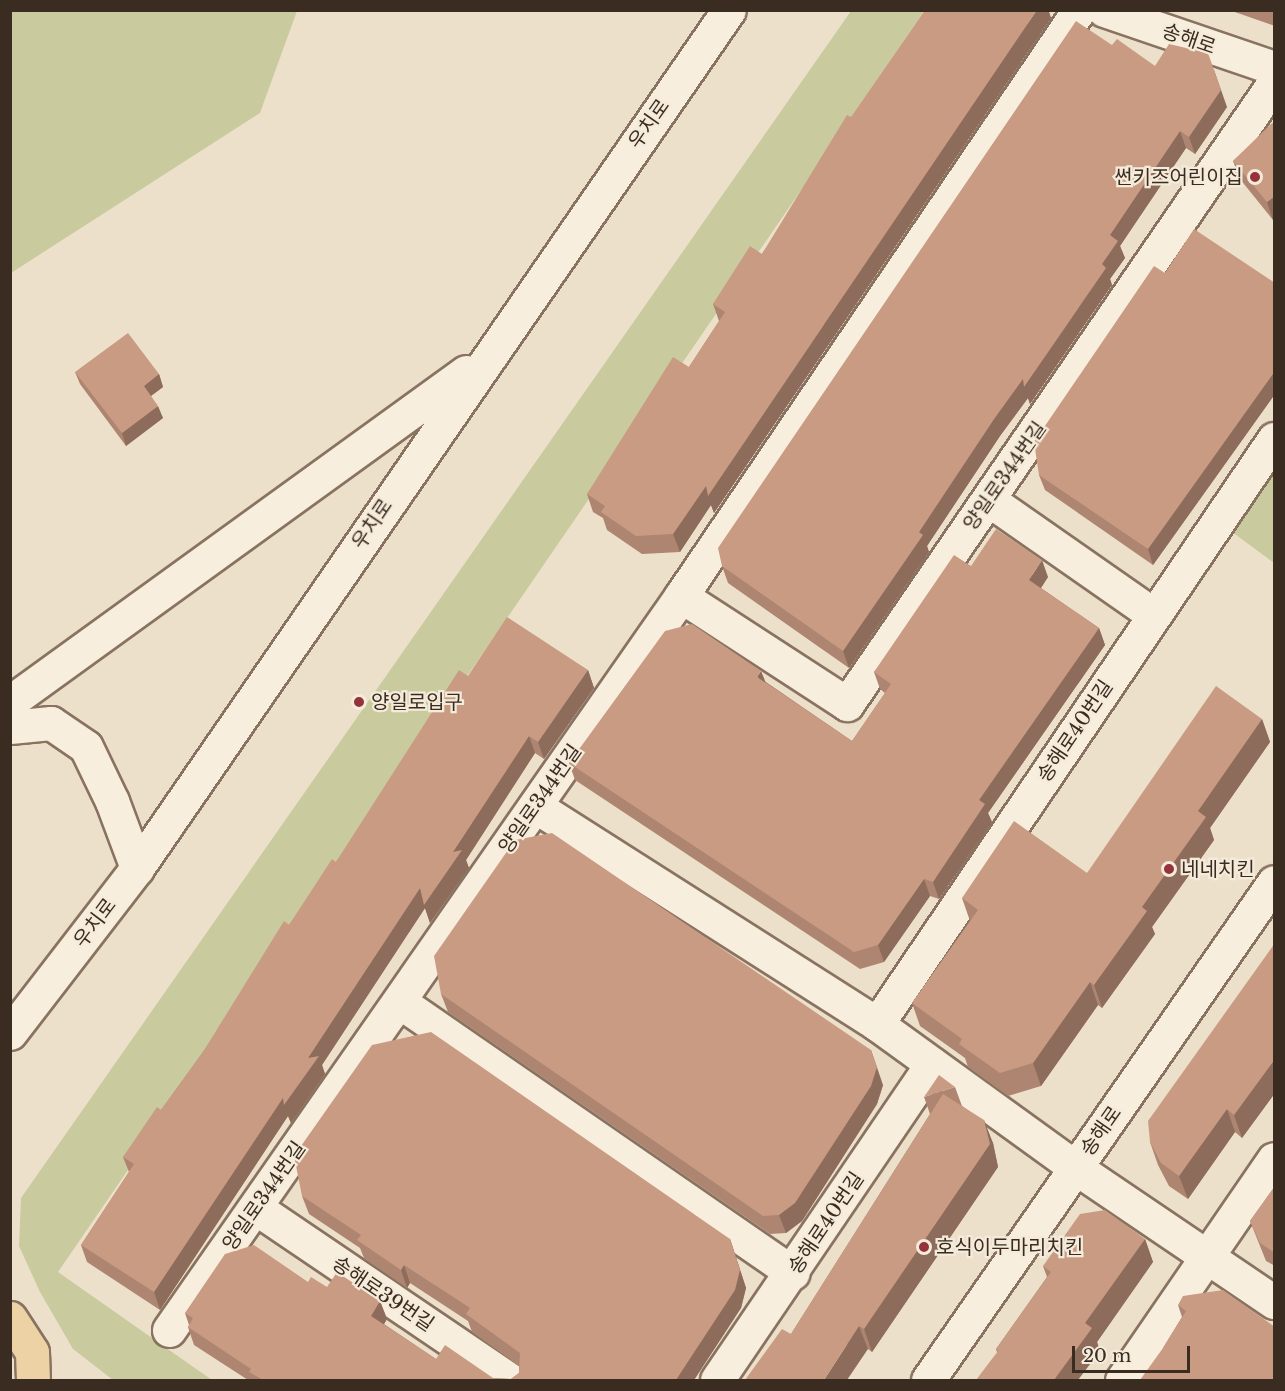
<!DOCTYPE html>
<html>
<head>
<meta charset="utf-8">
<style>
	body { margin:0 }
	#map { position:relative; width:1285px; height:1391px; overflow:hidden; background:#ede0cb; font-family:"Libre Baskerville","Noto Sans KR",serif }
	div>[style] { position:absolute }
	.green>* { inset:0; background:#c9cb9f }
	.roads { filter:drop-shadow(2px 0 #897360) drop-shadow(-2px 0 #897360) drop-shadow(0 2px #897360) drop-shadow(0 -2px #897360) }
	.street>* { height:33px; margin:-16.5px; padding:0 16.5px; transform-origin:16.5px; border-radius:16.5px; background:#f8eede }
	.secondary>* { height:33px; margin:-16.5px; padding:0 16.5px; transform-origin:16.5px; border-radius:16.5px; background:#f8eede }
	.primary>* { height:33px; margin:-16.5px; padding:0 16.5px; transform-origin:16.5px; border-radius:16.5px; background:#edd2a6 }
	.wall>* { inset:0; background:#ad8571 }
	.shaded-wall>* { inset:0; background:#8d6c5c }
	.building>* { inset:0; background:#c99b83 }
	.dots>* { width:16px; height:16px; translate:-50% -50%; box-sizing:border-box; border:3px solid #f5ebda; border-radius:50% }
	span { translate:-50% -50%; white-space:nowrap; text-align:center; line-height:1.15; -webkit-text-stroke:4.5px #f5ebda; paint-order:stroke }
	.street-label { font-size:20px; color:#3b2c22 }
	.poi-label { font-size:20px; color:#3b2c22 }
	.right { translate:-100% -50%; text-align:right }
	.left { translate:0 -50%; text-align:left }
	.frame { position:absolute; inset:0; border:12px solid #3b2c22; pointer-events:none }
	.scale { position:absolute; left:1072px; top:1346px; width:118px; height:27px; box-sizing:border-box; border:3px solid #3b2c22; border-top:0; padding-left:8px; font-size:18px; line-height:21px; white-space:nowrap; color:#3b2c22; -webkit-text-stroke:4px #f5ebda; paint-order:stroke }
</style>
</head>
<body>
<div id="map">
	<div class="green">
		<div style="clip-path:polygon(11px 10px,297px 10px,297px 11px,260px 113px,11px 273px)"></div>
		<div style="clip-path:polygon(851px 11px,924px 11px,58px 1272px,212px 1380px,113px 1380px,73px 1349px,40px 1292px,19px 1246px,21px 1198px)"></div>
		<div style="clip-path:polygon(1274px 473px,1274px 563px,1232px 532px)"></div>
	</div>
	<div class="roads">
		<div class="street">
			<div style="left:1104px;top:10px;width:180px;rotate:18.8deg"></div>
			<div style="left:989px;top:500px;width:201px;rotate:34.9deg"></div>
			<div style="left:681px;top:596px;width:198px;rotate:33deg"></div>
			<div style="left:847px;top:704px;width:754px;rotate:-55.49deg"></div>
			<div style="left:535px;top:806px;width:406px;rotate:32.5deg"></div>
			<div style="left:877px;top:1024px;width:246px;rotate:35.9deg"></div>
			<div style="left:1076px;top:1168px;width:239px;rotate:34.1deg"></div>
			<div style="left:400px;top:1002px;width:477px;rotate:34.6deg"></div>
			<div style="left:877px;top:1024px;width:707px;rotate:-55.84deg"></div>
			<div style="left:256px;top:1208px;width:307px;rotate:34.1deg"></div>
			<div style="left:169px;top:1330px;width:895px;rotate:-55.1deg"></div>
			<div style="left:681px;top:596px;width:708px;rotate:-55.82deg"></div>
			<div style="left:717px;top:1380px;width:382px;rotate:-55.8deg"></div>
			<div style="left:1122px;top:1380px;width:268px;rotate:-55.5deg"></div>
		</div>
		<div class="secondary">
			<div style="left:10px;top:702px;width:563px;rotate:-35.89deg"></div>
			<div style="left:10px;top:727px;width:41px;rotate:-5.6deg"></div>
			<div style="left:51px;top:723px;width:42px;rotate:34.4deg"></div>
			<div style="left:86px;top:747px;width:60px;rotate:64.3deg"></div>
			<div style="left:112px;top:801px;width:72px;rotate:69.5deg"></div>
			<div style="left:10px;top:1033px;width:208px;rotate:-52.4deg"></div>
			<div style="left:137px;top:868px;width:1042px;rotate:-55.4deg"></div>
			<div style="left:928px;top:1380px;width:606px;rotate:-55.21deg"></div>
		</div>
		<div class="primary">
			<div style="left:10px;top:1318px;width:40px;rotate:57.1deg"></div>
			<div style="left:32px;top:1352px;width:28px;rotate:88deg"></div>
		</div>
	</div>
	<div class="wall">
		<div style="clip-path:polygon(1229px 10px,1275px 10px,1275px 26px)"></div>
		<div style="clip-path:polygon(1049px 12px,1051px 18px,714px 513px,711px 505px,680px 552px,642px 554px,607px 530px,603px 518px,593px 512px,587px 494px,689px 367px,719px 321px,713px 304px,762px 254px,851px 117px)"></div>
		<div style="clip-path:polygon(1112px 45px,1155px 66px,1227px 107px,1195px 154px,1186px 148px,1120px 246px,1125px 258px,1110px 279px,1112px 285px,1030px 404px,1028px 398px,1000px 436px,927px 546px,929px 552px,849px 668px,728px 583px,722px 566px)"></div>
		<div style="clip-path:polygon(1275px 122px,1275px 219px,1273px 220px,1240px 179px,1233px 161px)"></div>
		<div style="clip-path:polygon(1165px 273px,1275px 283px,1275px 394px,1153px 565px,1045px 490px,1039px 475px)"></div>
		<div style="clip-path:polygon(75px 372px,159px 374px,163px 387px,151px 396px,163px 418px,126px 446px,80px 384px)"></div>
		<div style="clip-path:polygon(971px 566px,1048px 577px,1041px 588px,1099px 628px,1105px 645px,988px 813px,992px 822px,939px 899px,930px 896px,884px 962px,860px 969px,575px 780px,569px 763px,766px 682px,852px 741px,885px 693px,880px 689px,874px 672px)"></div>
		<div style="clip-path:polygon(588px 670px,594px 688px,544px 759px,535px 753px,466px 860px,469px 868px,430px 923px,425px 908px,322px 1065px,325px 1074px,291px 1123px,288px 1116px,160px 1310px,87px 1262px,81px 1245px,129px 1172px,123px 1157px,161px 1110px,203px 1052px,289px 925px,336px 862px,468px 676px)"></div>
		<div style="clip-path:polygon(1262px 719px,1270px 742px,1210px 828px,1214px 840px,1152px 927px,1155px 934px,1102px 1008px,1098px 1005px,1041px 1086px,1008px 1096px,968px 1067px,965px 1058px,920px 1026px,912px 1003px,970px 921px,962px 898px,1087px 873px)"></div>
		<div style="clip-path:polygon(1275px 943px,1275px 1093px,1242px 1138px,1235px 1132px,1188px 1199px,1169px 1186px,1158px 1165px,1150px 1142px)"></div>
		<div style="clip-path:polygon(441px 994px,883px 1085px,877px 1104px,802px 1221px,786px 1233px,770px 1234px,448px 1012px)"></div>
		<div style="clip-path:polygon(955px 1087px,962px 1106px,993px 1143px,998px 1167px,872px 1352px,868px 1349px,791px 1334px,930px 1114px,924px 1097px)"></div>
		<div style="clip-path:polygon(1275px 1186px,1275px 1266px,1266px 1261px,1250px 1221px)"></div>
		<div style="clip-path:polygon(302px 1196px,730px 1239px,746px 1288px,741px 1308px,694px 1380px,248px 1380px,194px 1345px,188px 1327px,189px 1325px,185px 1313px,308px 1282px,380px 1301px,387px 1319px,384px 1324px,436px 1359px,493px 1378px,511px 1379px,519px 1373px,519px 1366px,472px 1332px,468px 1321px,410px 1283px,407px 1288px,364px 1258px,360px 1248px,309px 1214px)"></div>
		<div style="clip-path:polygon(1145px 1239px,1153px 1262px,1097px 1342px,1100px 1351px,997px 1352px,996px 1349px,1047px 1277px,1043px 1266px)"></div>
		<div style="clip-path:polygon(1178px 1305px,1275px 1327px,1163px 1348px,1182px 1317px)"></div>
	</div>
	<div class="shaded-wall">
		<div style="clip-path:polygon(1037px 10px,1050px 10px,1049px 12px,1051px 18px,714px 513px,711px 505px,680px 552px,673px 534px,706px 486px)"></div>
		<div style="clip-path:polygon(1214px 70px,1227px 107px,1195px 154px,1189px 137px)"></div>
		<div style="clip-path:polygon(1180px 131px,1186px 148px,1120px 246px,1125px 258px,1110px 279px,1112px 285px,1030px 404px,1028px 398px,1000px 436px,927px 546px,929px 552px,849px 668px,843px 651px,919px 532px,994px 419px,1102px 264px,1110px 235px)"></div>
		<div style="clip-path:polygon(1275px 196px,1275px 219px,1273px 220px,1267px 202px)"></div>
		<div style="clip-path:polygon(1275px 371px,1275px 394px,1153px 565px,1148px 549px)"></div>
		<div style="clip-path:polygon(159px 374px,163px 387px,148px 398px,144px 386px)"></div>
		<div style="clip-path:polygon(158px 406px,163px 418px,126px 446px,122px 433px)"></div>
		<div style="clip-path:polygon(1042px 560px,1048px 577px,1035px 597px,1029px 580px)"></div>
		<div style="clip-path:polygon(1099px 628px,1105px 645px,988px 813px,992px 822px,939px 899px,933px 882px,979px 800px)"></div>
		<div style="clip-path:polygon(588px 670px,594px 688px,544px 759px,538px 742px)"></div>
		<div style="clip-path:polygon(761px 671px,768px 688px,757px 677px)"></div>
		<div style="clip-path:polygon(1262px 719px,1270px 742px,1210px 828px,1214px 840px,1152px 927px,1155px 934px,1102px 1008px,1094px 985px,1142px 907px,1198px 811px)"></div>
		<div style="clip-path:polygon(529px 736px,535px 753px,466px 860px,469px 868px,430px 923px,425px 908px,322px 1065px,325px 1074px,291px 1123px,288px 1116px,160px 1310px,154px 1292px,420px 888px,453px 852px)"></div>
		<div style="clip-path:polygon(924px 879px,930px 896px,884px 962px,878px 945px)"></div>
		<div style="clip-path:polygon(1090px 982px,1098px 1005px,1041px 1086px,1033px 1063px)"></div>
		<div style="clip-path:polygon(871px 1050px,883px 1085px,877px 1104px,802px 1221px,786px 1233px,779px 1215px)"></div>
		<div style="clip-path:polygon(1275px 1059px,1275px 1093px,1242px 1138px,1234px 1115px)"></div>
		<div style="clip-path:polygon(1227px 1109px,1235px 1132px,1188px 1199px,1179px 1176px)"></div>
		<div style="clip-path:polygon(984px 1120px,993px 1143px,998px 1167px,872px 1352px,864px 1329px)"></div>
		<div style="clip-path:polygon(730px 1239px,746px 1288px,741px 1308px,694px 1380px,676px 1380px)"></div>
		<div style="clip-path:polygon(1145px 1239px,1153px 1262px,1097px 1342px,1100px 1351px,1078px 1380px,1054px 1380px,1085px 1323px)"></div>
		<div style="clip-path:polygon(404px 1265px,410px 1283px,407px 1288px,401px 1270px)"></div>
		<div style="clip-path:polygon(380px 1301px,387px 1319px,378px 1334px,371px 1316px)"></div>
		<div style="clip-path:polygon(859px 1326px,868px 1349px,847px 1380px,824px 1380px)"></div>
	</div>
	<div class="building">
		<div style="clip-path:polygon(925px 10px,1037px 10px,708px 496px,706px 486px,673px 534px,636px 536px,601px 512px,605px 506px,587px 494px,673px 357px,689px 367px,725px 312px,713px 304px,750px 246px,762px 254px,847px 115px,851px 117px)"></div>
		<div style="clip-path:polygon(1076px 21px,1112px 45px,1117px 39px,1155px 66px,1169px 44px,1208px 53px,1221px 90px,1189px 137px,1180px 131px,1110px 235px,1118px 241px,1102px 264px,1106px 268px,1024px 387px,1023px 379px,994px 419px,919px 532px,923px 535px,843px 651px,722px 566px,718px 548px)"></div>
		<div style="clip-path:polygon(1275px 122px,1275px 196px,1267px 202px,1233px 161px,1271px 124px)"></div>
		<div style="clip-path:polygon(1194px 229px,1275px 283px,1275px 371px,1148px 549px,1039px 475px,1034px 442px,1154px 266px,1165px 273px)"></div>
		<div style="clip-path:polygon(128px 333px,159px 374px,144px 386px,158px 406px,122px 433px,75px 372px)"></div>
		<div style="clip-path:polygon(996px 529px,1042px 560px,1029px 580px,1099px 628px,979px 800px,985px 804px,933px 882px,924px 879px,878px 945px,854px 952px,569px 763px,665px 631px,692px 624px,761px 671px,757px 677px,852px 741px,891px 684px,874px 672px,954px 555px,971px 566px)"></div>
		<div style="clip-path:polygon(507px 617px,588px 670px,538px 742px,529px 736px,453px 852px,462px 850px,424px 905px,420px 888px,308px 1058px,319px 1056px,284px 1105px,283px 1098px,154px 1292px,81px 1245px,134px 1164px,123px 1157px,157px 1107px,161px 1110px,203px 1052px,284px 921px,289px 925px,332px 859px,336px 862px,459px 670px,468px 676px)"></div>
		<div style="clip-path:polygon(1216px 686px,1262px 719px,1198px 811px,1206px 817px,1142px 907px,1147px 911px,1094px 985px,1090px 982px,1033px 1063px,1000px 1073px,959px 1044px,962px 1039px,912px 1003px,978px 910px,962px 898px,1014px 821px,1087px 873px)"></div>
		<div style="clip-path:polygon(552px 833px,871px 1050px,877px 1067px,871px 1086px,795px 1203px,779px 1215px,763px 1216px,441px 994px,434px 956px,515px 840px)"></div>
		<div style="clip-path:polygon(1275px 943px,1275px 1059px,1234px 1115px,1227px 1109px,1179px 1176px,1161px 1163px,1150px 1142px,1148px 1121px)"></div>
		<div style="clip-path:polygon(431px 1032px,730px 1239px,740px 1270px,735px 1290px,676px 1380px,263px 1380px,249px 1372px,251px 1369px,188px 1327px,193px 1318px,185px 1313px,225px 1254px,254px 1245px,308px 1282px,311px 1277px,327px 1287px,337px 1272px,380px 1301px,371px 1316px,436px 1359px,445px 1345px,493px 1378px,511px 1379px,519px 1373px,520px 1353px,466px 1314px,470px 1308px,404px 1265px,401px 1270px,357px 1240px,361px 1235px,302px 1196px,294px 1156px,372px 1045px)"></div>
		<div style="clip-path:polygon(939px 1075px,955px 1087px,924px 1097px)"></div>
		<div style="clip-path:polygon(943px 1094px,984px 1120px,990px 1144px,864px 1329px,859px 1326px,824px 1380px,745px 1380px,782px 1329px,791px 1334px)"></div>
		<div style="clip-path:polygon(1275px 1186px,1275px 1253px,1260px 1243px,1250px 1221px)"></div>
		<div style="clip-path:polygon(1105px 1210px,1145px 1239px,1085px 1323px,1092px 1328px,1054px 1380px,976px 1380px,998px 1351px,996px 1349px,1051px 1272px,1043px 1266px,1080px 1214px)"></div>
		<div style="clip-path:polygon(1223px 1290px,1275px 1327px,1275px 1380px,1140px 1380px,1163px 1348px,1186px 1311px,1178px 1305px,1183px 1296px)"></div>
	</div>
	<div class="dots">
		<div style="left:1255px;top:177px;background:#95333a"></div>
		<div style="left:359px;top:702px;background:#95333a"></div>
		<div style="left:1169px;top:869px;background:#95333a"></div>
		<div style="left:924px;top:1247px;background:#95333a"></div>
	</div>
	<div class="street-label">
		<span style="left:1189px;top:39px;rotate:19deg">송해로</span>
		<span style="left:649px;top:124px;rotate:-55deg">우치로</span>
		<span style="left:1005px;top:476px;rotate:-55deg">양일로344번길</span>
		<span style="left:372px;top:524px;rotate:-56deg">우치로</span>
		<span style="left:1075px;top:731px;rotate:-56deg">송해로40번길</span>
		<span style="left:540px;top:799px;rotate:-55deg">양일로344번길</span>
		<span style="left:95px;top:923px;rotate:-53deg">우치로</span>
		<span style="left:1101px;top:1131px;rotate:-55deg">송해로</span>
		<span style="left:264px;top:1196px;rotate:-55deg">양일로344번길</span>
		<span style="left:826px;top:1223px;rotate:-56deg">송해로40번길</span>
		<span style="left:383px;top:1294px;rotate:34deg">송해로39번길</span>
	</div>
	<div class="poi-label">
		<span class="right" style="left:1243px;top:177px">썬키즈어린이집</span>
		<span class="left" style="left:371px;top:702px">양일로입구</span>
		<span class="left" style="left:1181px;top:869px">네네치킨</span>
		<span class="left" style="left:936px;top:1247px">호식이두마리치킨</span>
	</div>
	<div class="frame"></div>
	<div class="scale">20 m</div>
</div>
</body>
</html>
